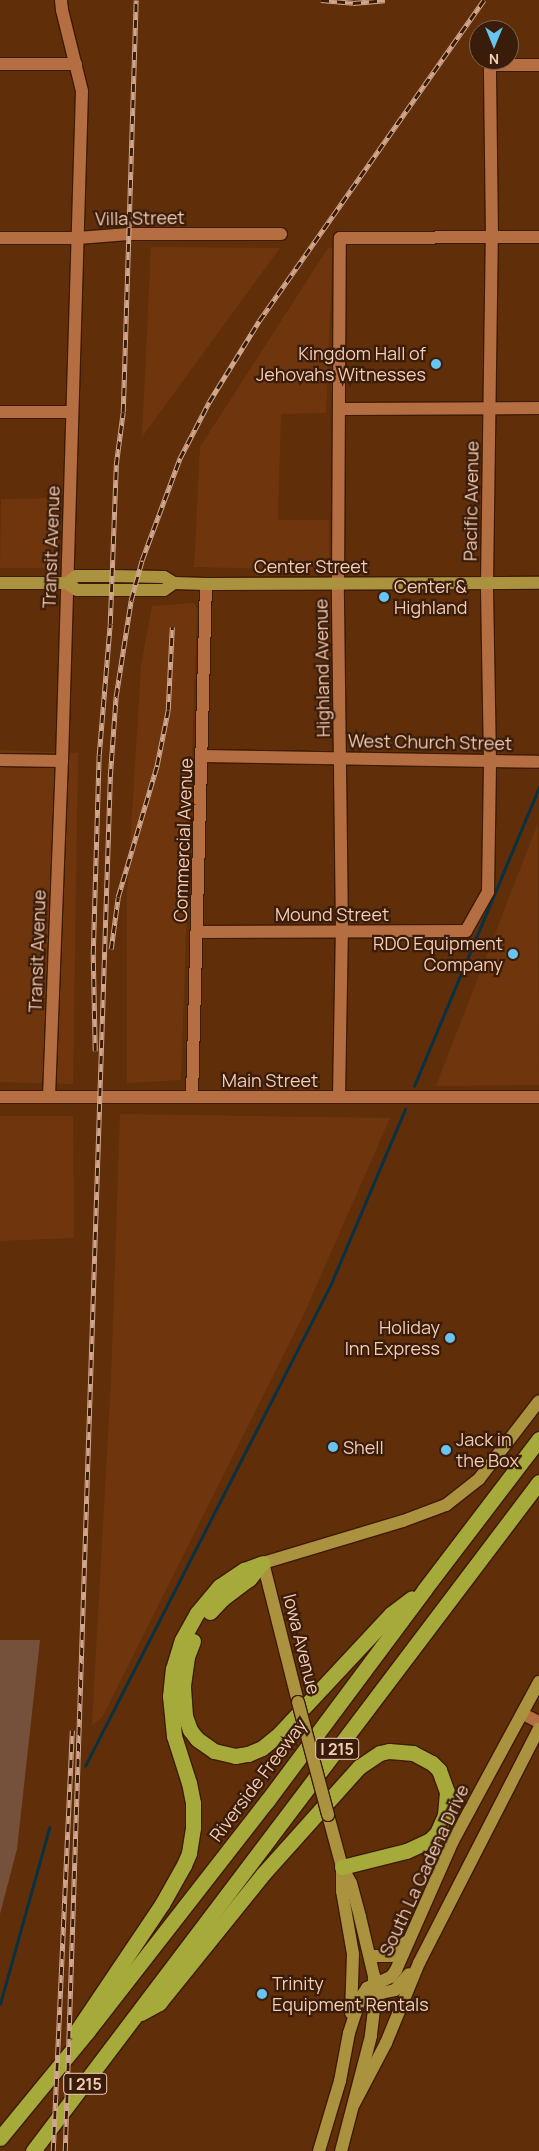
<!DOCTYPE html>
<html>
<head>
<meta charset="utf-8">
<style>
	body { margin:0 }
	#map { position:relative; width:539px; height:2151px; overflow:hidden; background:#602e09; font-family:Manrope,sans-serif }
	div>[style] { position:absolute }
	.built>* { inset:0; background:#6f360d }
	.green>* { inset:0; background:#75513b }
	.stream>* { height:2.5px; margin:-1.25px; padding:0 1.25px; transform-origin:1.25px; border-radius:1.25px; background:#083243 }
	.roads { filter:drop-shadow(1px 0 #3d1a02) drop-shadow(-1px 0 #3d1a02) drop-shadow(0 1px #3d1a02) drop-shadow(0 -1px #3d1a02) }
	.minor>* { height:12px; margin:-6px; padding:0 6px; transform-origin:6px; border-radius:6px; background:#b56e42 }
	.major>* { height:12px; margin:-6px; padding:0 6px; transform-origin:6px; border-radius:6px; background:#ab923e }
	.highway>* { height:15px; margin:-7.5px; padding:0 7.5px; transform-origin:7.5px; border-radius:7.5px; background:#a5aa3b }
	.rail>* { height:4.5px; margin-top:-2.25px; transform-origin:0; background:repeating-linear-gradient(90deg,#391c09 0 8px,#d0a68c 0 16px); box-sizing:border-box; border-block:1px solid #d0a68c }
	.bridges { filter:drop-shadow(1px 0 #3d1a02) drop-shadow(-1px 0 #3d1a02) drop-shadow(0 1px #3d1a02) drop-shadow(0 -1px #3d1a02) }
	.major-bridge>* { height:12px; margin:-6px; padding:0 6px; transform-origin:6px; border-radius:6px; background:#ab923e }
	.dots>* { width:14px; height:14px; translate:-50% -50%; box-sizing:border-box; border:2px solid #391c09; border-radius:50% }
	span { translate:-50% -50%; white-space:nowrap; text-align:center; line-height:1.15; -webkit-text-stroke:4.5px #391c09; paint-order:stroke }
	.shield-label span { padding:1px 4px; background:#391c09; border:1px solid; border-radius:4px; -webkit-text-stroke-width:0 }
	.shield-label { font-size:16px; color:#f5cdb7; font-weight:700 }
	.street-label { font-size:18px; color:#f5cdb7 }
	.poi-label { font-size:18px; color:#f5cdb7 }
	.right { translate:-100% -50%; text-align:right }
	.left { translate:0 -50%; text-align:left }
	.north { position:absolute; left:469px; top:20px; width:50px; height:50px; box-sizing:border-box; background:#391c09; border:1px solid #84634f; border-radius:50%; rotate:180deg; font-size:14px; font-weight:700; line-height:20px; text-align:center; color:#f5cdb7 }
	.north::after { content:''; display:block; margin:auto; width:18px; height:22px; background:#68c4f0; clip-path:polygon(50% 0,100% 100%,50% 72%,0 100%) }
</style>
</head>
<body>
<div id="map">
	<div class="built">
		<div style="clip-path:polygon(151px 247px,280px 248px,142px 437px)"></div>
		<div style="clip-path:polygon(328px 248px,333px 248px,326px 413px,281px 414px,278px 520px,329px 520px,329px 562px,320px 570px,194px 567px,200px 447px)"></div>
		<div style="clip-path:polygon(61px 498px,57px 561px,50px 568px,0 568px,1px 499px)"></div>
		<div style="clip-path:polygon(194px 603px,197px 609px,181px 1080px,127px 1083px,127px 895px,141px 666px,152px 606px)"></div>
		<div style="clip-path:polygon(0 750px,78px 753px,73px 1084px,0 1082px)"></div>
		<div style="clip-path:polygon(538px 823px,539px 1085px,436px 1086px)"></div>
		<div style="clip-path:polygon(120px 1114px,390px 1118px,303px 1316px,102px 1718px,92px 1725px,111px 1381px)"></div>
		<div style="clip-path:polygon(0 1116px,73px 1116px,74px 1238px,0 1241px)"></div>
	</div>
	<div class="green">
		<div style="clip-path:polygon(0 1640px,40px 1640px,17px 1849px,0 1914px)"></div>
	</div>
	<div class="stream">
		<div style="left:414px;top:1086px;width:324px;rotate:-67.3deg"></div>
		<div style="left:85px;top:1766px;width:539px;rotate:-62.96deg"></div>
		<div style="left:330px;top:1286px;width:192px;rotate:-67deg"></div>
		<div style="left:0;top:2004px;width:183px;rotate:-74.4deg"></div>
	</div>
	<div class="roads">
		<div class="minor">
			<div style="left:0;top:64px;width:76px"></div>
			<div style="left:0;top:238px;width:78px"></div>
			<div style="left:78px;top:238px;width:51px;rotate:-4.5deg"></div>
			<div style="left:129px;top:234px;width:152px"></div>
			<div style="left:340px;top:409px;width:199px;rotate:-0.3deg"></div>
			<div style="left:0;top:412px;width:72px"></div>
			<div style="left:203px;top:756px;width:334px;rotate:1deg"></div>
			<div style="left:0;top:760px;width:62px;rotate:0.9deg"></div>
			<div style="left:198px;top:932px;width:268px;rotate:-0.2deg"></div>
			<div style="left:466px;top:931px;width:45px;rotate:-60.6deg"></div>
			<div style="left:488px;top:892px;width:131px;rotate:-89.1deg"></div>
			<div style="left:490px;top:761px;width:178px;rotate:-91deg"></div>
			<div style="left:487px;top:583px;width:346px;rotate:-89.2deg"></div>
			<div style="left:492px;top:237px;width:172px;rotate:-90.7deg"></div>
			<div style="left:490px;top:65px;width:49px"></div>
			<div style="left:0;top:1097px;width:539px"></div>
			<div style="left:49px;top:1097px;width:336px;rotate:-87.8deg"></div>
			<div style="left:62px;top:761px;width:670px;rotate:-88.29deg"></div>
			<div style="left:82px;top:91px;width:83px;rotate:-103.9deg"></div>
			<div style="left:62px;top:10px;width:10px;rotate:-96deg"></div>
			<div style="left:192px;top:1097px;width:513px;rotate:-88.44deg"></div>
			<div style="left:339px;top:1097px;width:166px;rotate:-89deg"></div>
			<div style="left:342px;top:931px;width:347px;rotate:-90.7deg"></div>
			<div style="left:338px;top:584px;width:346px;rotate:-89.7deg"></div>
			<div style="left:340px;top:238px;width:199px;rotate:-0.3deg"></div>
			<div style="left:523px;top:1714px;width:18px;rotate:27deg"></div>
		</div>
		<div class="major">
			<div style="left:0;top:583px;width:67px"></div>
			<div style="left:67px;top:583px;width:12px;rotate:35deg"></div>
			<div style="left:77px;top:590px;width:87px"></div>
			<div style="left:164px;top:590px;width:12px;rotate:-35deg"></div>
			<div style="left:67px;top:583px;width:11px;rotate:-38deg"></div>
			<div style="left:76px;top:576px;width:36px"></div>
			<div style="left:112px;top:576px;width:52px;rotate:1.1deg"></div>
			<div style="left:164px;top:577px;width:12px;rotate:31deg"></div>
			<div style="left:174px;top:583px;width:32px;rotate:2deg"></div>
			<div style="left:206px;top:584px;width:333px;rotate:-0.2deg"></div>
			<div style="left:298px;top:1702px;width:143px;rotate:-104.1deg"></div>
			<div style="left:263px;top:1563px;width:146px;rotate:-16.7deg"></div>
			<div style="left:403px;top:1521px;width:46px;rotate:-20.4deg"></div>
			<div style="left:446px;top:1505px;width:42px;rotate:-38.2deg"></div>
			<div style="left:479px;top:1479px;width:98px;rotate:-52.4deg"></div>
			<div style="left:328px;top:1815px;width:54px;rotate:74.9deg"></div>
			<div style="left:342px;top:1867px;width:18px;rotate:61deg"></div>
			<div style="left:351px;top:1883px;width:35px;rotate:75deg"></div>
			<div style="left:360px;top:1917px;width:61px;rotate:76.7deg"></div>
			<div style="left:374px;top:1976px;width:34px;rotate:90deg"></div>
			<div style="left:374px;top:2010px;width:26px;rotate:97deg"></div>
			<div style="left:371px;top:2036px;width:119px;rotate:104.6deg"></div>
			<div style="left:342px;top:1869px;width:22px;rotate:90deg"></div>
			<div style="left:342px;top:1891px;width:64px;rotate:80.1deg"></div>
			<div style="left:353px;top:1954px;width:59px;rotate:91.9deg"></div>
			<div style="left:370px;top:1956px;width:21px"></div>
			<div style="left:391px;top:1956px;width:21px;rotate:-43deg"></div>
			<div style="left:368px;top:1989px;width:14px;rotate:17deg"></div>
			<div style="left:381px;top:1993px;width:14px;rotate:-12deg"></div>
			<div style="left:395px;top:1990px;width:21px;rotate:-49deg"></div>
			<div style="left:354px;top:2104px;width:69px;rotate:-62.3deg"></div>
			<div style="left:386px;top:2043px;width:87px;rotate:-67.6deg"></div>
			<div style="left:419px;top:1963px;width:263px;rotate:-62.9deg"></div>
			<div style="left:319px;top:2151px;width:73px;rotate:-73.3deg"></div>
			<div style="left:340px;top:2081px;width:49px;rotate:-79.4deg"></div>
			<div style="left:349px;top:2033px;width:38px;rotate:-72deg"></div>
			<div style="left:361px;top:1997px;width:11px;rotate:-56deg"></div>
			<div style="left:367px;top:1988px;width:26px;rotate:-25deg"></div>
			<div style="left:391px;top:1977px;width:9px;rotate:-54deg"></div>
			<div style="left:396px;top:1970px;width:141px;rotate:-66.2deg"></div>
			<div style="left:453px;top:1841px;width:181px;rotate:-61.6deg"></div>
		</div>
		<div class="highway">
			<div style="left:210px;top:1612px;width:18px;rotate:-47deg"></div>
			<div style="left:222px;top:1599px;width:34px;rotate:-37deg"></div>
			<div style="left:249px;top:1579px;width:13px;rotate:-51deg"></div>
			<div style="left:193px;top:1641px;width:17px;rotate:111deg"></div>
			<div style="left:187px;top:1657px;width:30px;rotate:98deg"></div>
			<div style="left:183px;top:1687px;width:29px;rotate:86deg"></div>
			<div style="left:185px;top:1716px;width:15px;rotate:70deg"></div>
			<div style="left:190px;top:1730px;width:11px;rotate:52deg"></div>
			<div style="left:197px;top:1739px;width:21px;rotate:35deg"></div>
			<div style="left:214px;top:1751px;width:22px;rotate:13deg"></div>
			<div style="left:235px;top:1756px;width:13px;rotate:-9deg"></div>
			<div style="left:248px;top:1754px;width:15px;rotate:-23deg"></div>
			<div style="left:262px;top:1748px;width:22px;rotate:-39deg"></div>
			<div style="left:279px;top:1734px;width:164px;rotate:-47deg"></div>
			<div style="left:391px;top:1614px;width:26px;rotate:-37deg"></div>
			<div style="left:141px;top:2013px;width:21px;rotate:-29deg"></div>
			<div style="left:159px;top:2003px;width:166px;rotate:-51.1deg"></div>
			<div style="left:263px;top:1874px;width:144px;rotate:-48.1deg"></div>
			<div style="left:359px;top:1767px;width:25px;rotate:-34deg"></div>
			<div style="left:380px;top:1753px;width:9px;rotate:-13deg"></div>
			<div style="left:389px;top:1751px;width:24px;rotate:5deg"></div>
			<div style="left:413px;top:1753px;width:21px;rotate:28deg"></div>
			<div style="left:432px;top:1763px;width:10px;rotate:45deg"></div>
			<div style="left:439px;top:1770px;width:23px;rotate:70deg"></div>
			<div style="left:447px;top:1792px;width:23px;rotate:95deg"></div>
			<div style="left:445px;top:1815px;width:20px;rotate:114deg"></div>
			<div style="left:437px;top:1833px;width:10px;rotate:135deg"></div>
			<div style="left:430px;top:1840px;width:26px;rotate:155deg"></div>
			<div style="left:406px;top:1851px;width:66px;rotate:166deg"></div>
			<div style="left:76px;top:2032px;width:154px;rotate:-56.1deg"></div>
			<div style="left:162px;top:1904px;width:45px;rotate:-60.6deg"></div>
			<div style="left:184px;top:1865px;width:13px;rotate:-67deg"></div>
			<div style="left:189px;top:1853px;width:25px;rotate:-81deg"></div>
			<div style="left:193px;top:1828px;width:25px;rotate:-90deg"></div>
			<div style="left:193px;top:1803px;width:20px;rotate:-101deg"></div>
			<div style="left:189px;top:1783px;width:49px;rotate:-107.7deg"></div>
			<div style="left:174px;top:1736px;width:40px;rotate:-95.7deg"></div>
			<div style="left:170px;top:1696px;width:27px;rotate:-84deg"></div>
			<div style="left:173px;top:1669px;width:30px;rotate:-73deg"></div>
			<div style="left:182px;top:1640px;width:31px;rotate:-61deg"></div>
			<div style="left:197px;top:1613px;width:35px;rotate:-50deg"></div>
			<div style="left:220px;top:1586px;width:29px;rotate:-34deg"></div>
			<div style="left:244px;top:1570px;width:20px;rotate:-20deg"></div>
			<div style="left:0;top:2138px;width:137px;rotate:-50.6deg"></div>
			<div style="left:87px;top:2032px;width:293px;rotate:-52.1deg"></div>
			<div style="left:267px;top:1801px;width:263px;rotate:-53.3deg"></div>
			<div style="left:424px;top:1590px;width:190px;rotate:-52.7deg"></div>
			<div style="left:33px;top:2151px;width:839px;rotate:-52.9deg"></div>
		</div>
	</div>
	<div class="rail">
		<div style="left:321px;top:0;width:32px;rotate:5deg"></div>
		<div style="left:353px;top:3px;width:32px;rotate:-5deg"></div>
		<div style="left:111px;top:949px;width:52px;rotate:-82.3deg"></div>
		<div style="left:118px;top:897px;width:138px;rotate:-73.5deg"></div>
		<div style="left:157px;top:765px;width:56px;rotate:-78.7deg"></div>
		<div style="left:168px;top:710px;width:83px;rotate:-87.2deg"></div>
		<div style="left:95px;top:1051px;width:97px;rotate:-91.2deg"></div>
		<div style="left:93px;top:954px;width:199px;rotate:-88.3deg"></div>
		<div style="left:99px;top:755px;width:131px;rotate:-85.2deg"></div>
		<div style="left:110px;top:624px;width:159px;rotate:-87.8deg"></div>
		<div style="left:116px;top:465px;width:53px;rotate:-82.5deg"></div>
		<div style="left:123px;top:412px;width:412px;rotate:-88.2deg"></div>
		<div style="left:53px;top:2151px;width:421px;rotate:-87.4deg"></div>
		<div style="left:65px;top:2151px;width:1375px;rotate:-88.12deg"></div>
		<div style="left:110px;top:777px;width:81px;rotate:-85.8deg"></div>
		<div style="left:116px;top:696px;width:97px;rotate:-81.1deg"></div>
		<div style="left:131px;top:600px;width:41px;rotate:-74.6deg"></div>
		<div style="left:142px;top:560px;width:109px;rotate:-69.6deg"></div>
		<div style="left:180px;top:458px;width:63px;rotate:-62.6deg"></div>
		<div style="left:209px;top:402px;width:95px;rotate:-58.3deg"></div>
		<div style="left:259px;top:321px;width:392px;rotate:-55deg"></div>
	</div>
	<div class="bridges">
		<div class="major-bridge">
			<div style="left:298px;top:1702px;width:117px;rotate:75.1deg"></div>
		</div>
	</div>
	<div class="dots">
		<div style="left:436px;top:364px;background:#68c4f0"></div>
		<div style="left:384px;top:597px;background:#68c4f0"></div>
		<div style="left:513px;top:954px;background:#68c4f0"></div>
		<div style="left:450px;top:1338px;background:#68c4f0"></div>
		<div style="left:333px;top:1447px;background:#68c4f0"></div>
		<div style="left:446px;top:1450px;background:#68c4f0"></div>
		<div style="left:262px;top:1994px;background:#68c4f0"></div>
	</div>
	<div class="shield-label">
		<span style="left:337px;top:1749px">I 215</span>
		<span style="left:85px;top:2084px">I 215</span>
	</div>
	<div class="street-label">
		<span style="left:140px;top:218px;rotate:-1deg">Villa Street</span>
		<span style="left:471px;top:501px;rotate:-89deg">Pacific Avenue</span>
		<span style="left:51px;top:547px;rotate:-88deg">Transit Avenue</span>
		<span style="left:311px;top:566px">Center Street</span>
		<span style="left:322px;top:668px;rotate:-91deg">Highland Avenue</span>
		<span style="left:430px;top:742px;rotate:1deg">West Church Street</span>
		<span style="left:183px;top:840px;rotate:-88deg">Commercial Avenue</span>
		<span style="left:332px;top:914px">Mound Street</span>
		<span style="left:37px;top:951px;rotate:-88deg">Transit Avenue</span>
		<span style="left:270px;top:1080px">Main Street</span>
		<span style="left:302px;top:1644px;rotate:76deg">Iowa Avenue</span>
		<span style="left:258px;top:1780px;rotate:-53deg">Riverside Freeway</span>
		<span style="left:424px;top:1870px;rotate:-65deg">South La Cadena Drive</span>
	</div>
	<div class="poi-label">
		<span class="right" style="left:426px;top:364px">Kingdom Hall of<br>Jehovahs Witnesses</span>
		<span class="left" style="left:394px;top:597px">Center &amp;<br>Highland</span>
		<span class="right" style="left:503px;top:954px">RDO Equipment<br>Company</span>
		<span class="right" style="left:440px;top:1338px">Holiday<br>Inn Express</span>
		<span class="left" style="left:456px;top:1450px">Jack in<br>the Box</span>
		<span class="left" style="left:343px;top:1447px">Shell</span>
		<span class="left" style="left:272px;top:1994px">Trinity<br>Equipment Rentals</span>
	</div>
	<div class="north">N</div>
</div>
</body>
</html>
